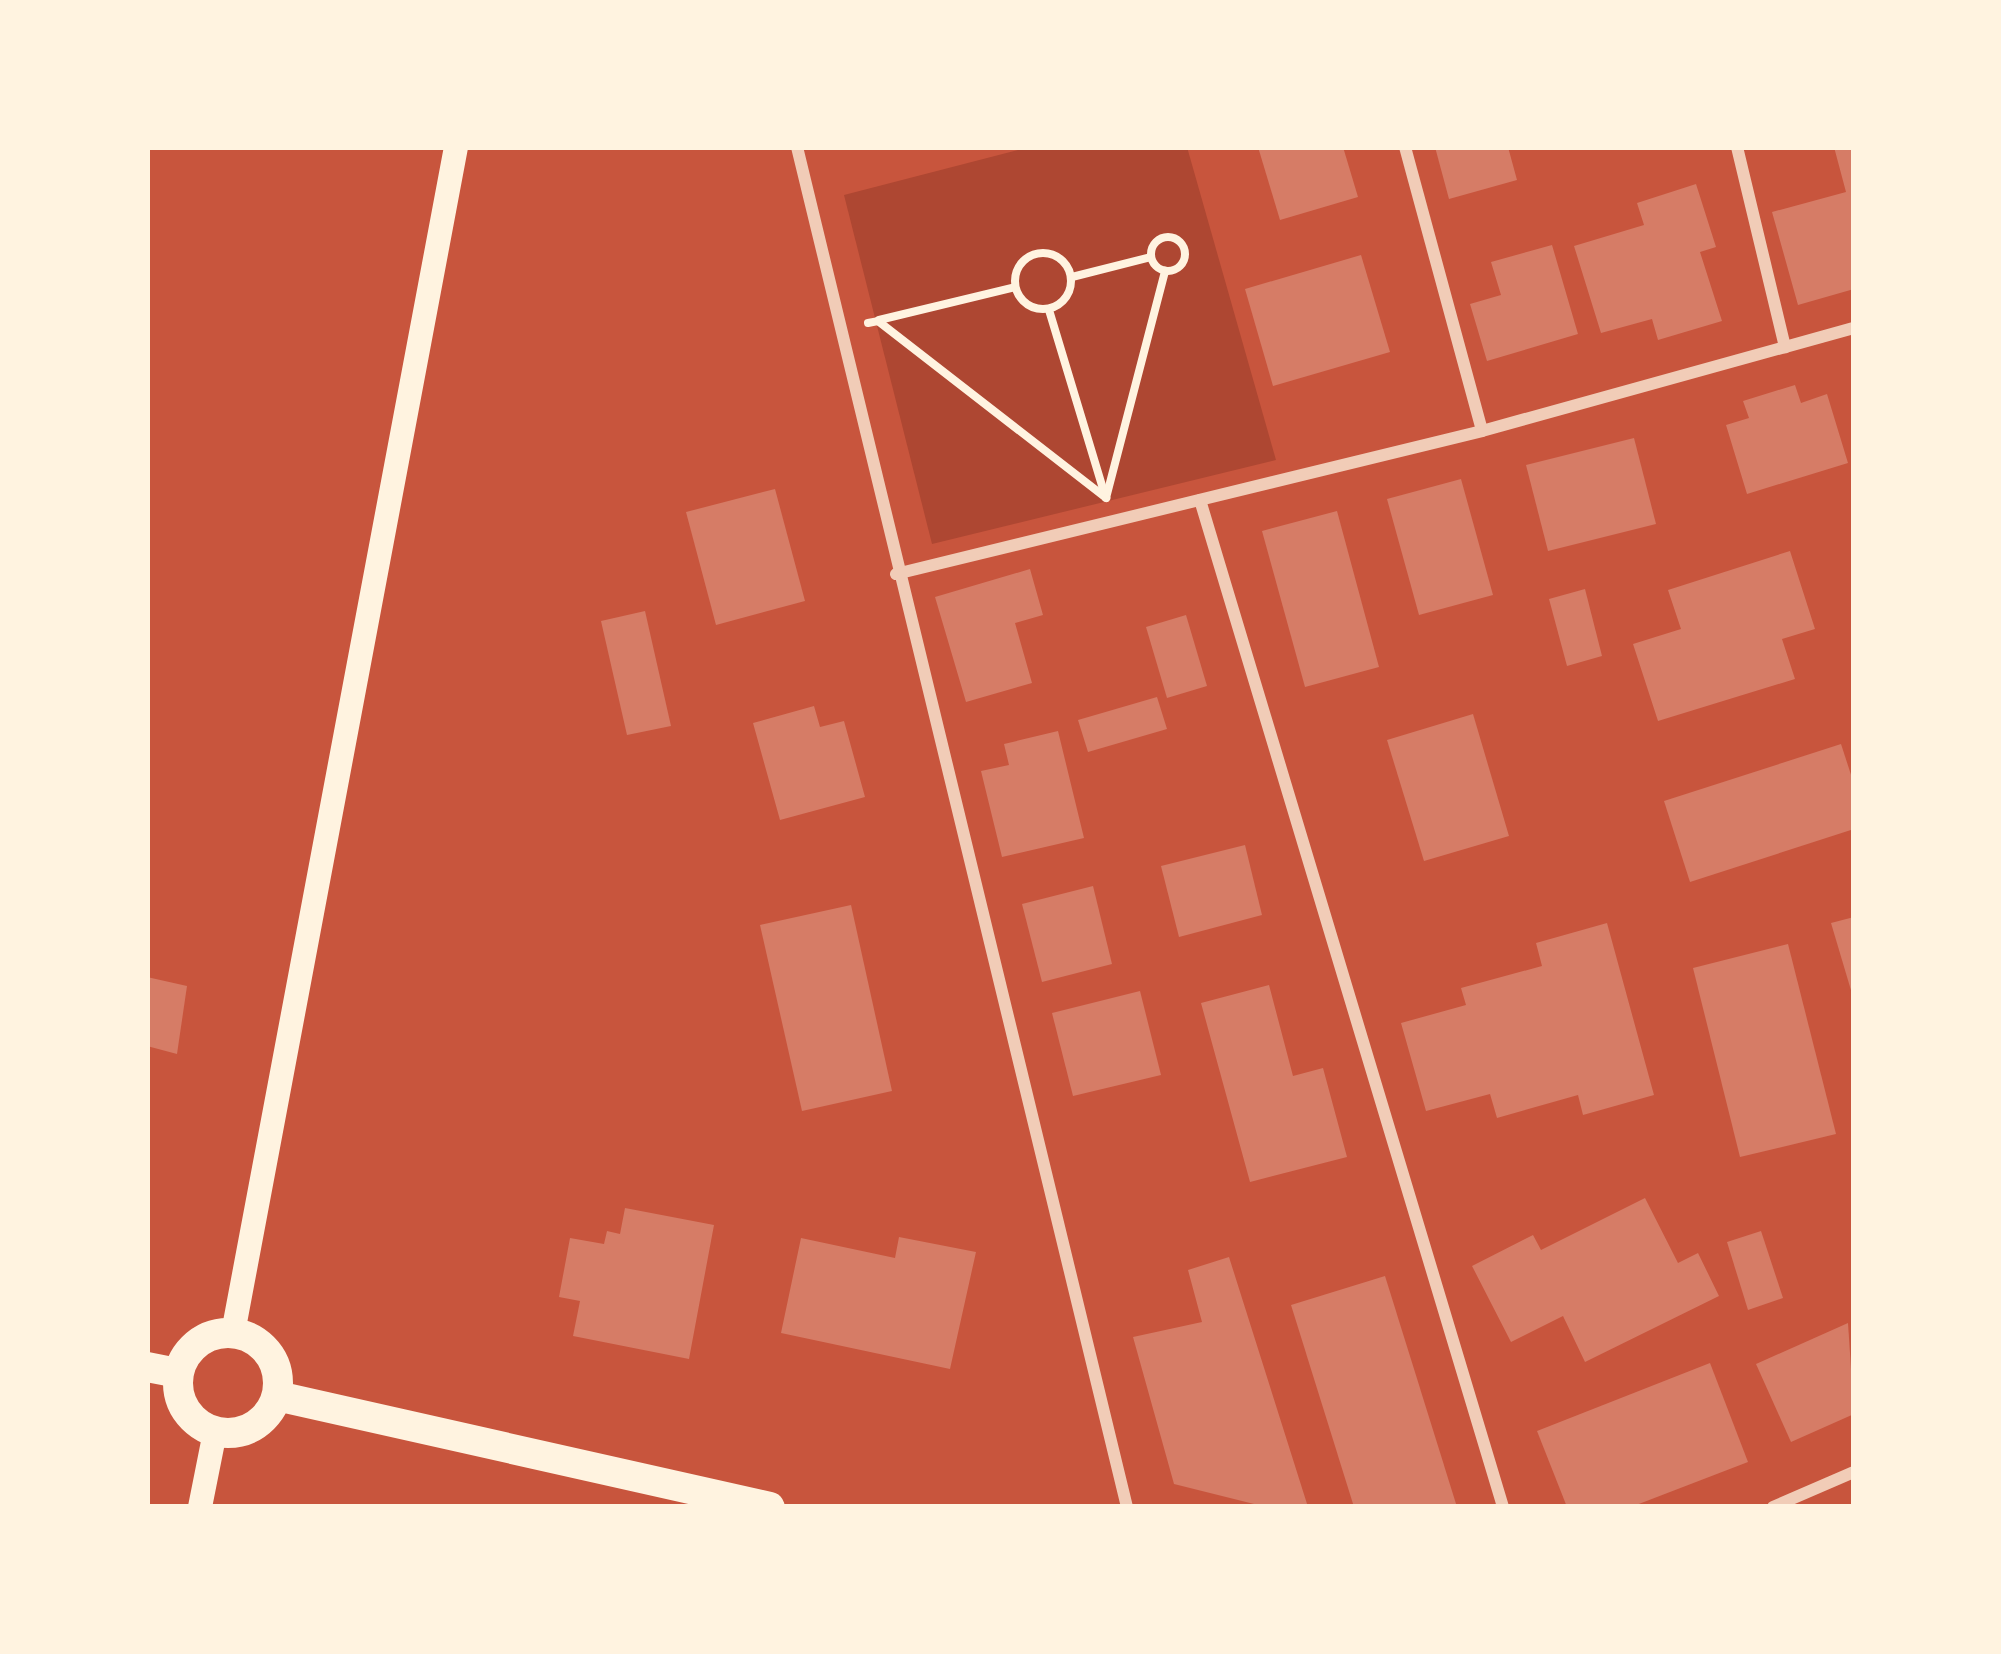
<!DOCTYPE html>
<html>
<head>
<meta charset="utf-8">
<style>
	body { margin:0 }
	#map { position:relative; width:2001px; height:1654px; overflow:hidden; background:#c8553d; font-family:Cabin,sans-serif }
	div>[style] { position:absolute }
	.green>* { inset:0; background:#ae4732 }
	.building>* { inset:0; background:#d67c66 }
	.path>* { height:8px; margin:-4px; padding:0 4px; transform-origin:4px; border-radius:4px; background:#fff3e0 }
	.path>.ring { margin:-4px; padding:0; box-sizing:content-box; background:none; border:8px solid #fff3e0; border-radius:50% }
	.minor>* { height:12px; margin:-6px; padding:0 6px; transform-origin:6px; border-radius:6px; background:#f1ccb7 }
	.secondary>* { height:24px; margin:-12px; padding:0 12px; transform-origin:12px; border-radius:12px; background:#fff3e0 }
	.primary>* { height:30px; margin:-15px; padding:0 15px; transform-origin:15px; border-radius:15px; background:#fff3e0 }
	.primary>.ring { margin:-15px; padding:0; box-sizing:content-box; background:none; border:30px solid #fff3e0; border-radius:50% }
	span { translate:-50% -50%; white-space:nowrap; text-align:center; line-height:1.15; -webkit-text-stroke:12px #fff3e0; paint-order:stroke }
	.frame { position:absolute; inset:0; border:150px solid #fff3e0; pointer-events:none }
</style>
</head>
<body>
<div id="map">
	<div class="green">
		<div style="clip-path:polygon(1030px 147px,1187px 147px,1276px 460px,932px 544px,844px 195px)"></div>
	</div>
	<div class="building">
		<div style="clip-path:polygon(1258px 147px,1343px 147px,1358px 197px,1280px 220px)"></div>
		<div style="clip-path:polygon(1435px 147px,1508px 147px,1517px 180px,1449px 199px)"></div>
		<div style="clip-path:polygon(1834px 147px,1854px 147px,1854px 289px,1798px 305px,1772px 212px,1846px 192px)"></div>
		<div style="clip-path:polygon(1696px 184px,1716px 247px,1700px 252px,1722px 321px,1658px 340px,1652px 319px,1601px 333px,1574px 246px,1644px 225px,1637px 203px)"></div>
		<div style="clip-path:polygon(1552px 245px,1578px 334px,1487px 361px,1470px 304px,1501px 295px,1491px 262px)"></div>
		<div style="clip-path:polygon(1361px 255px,1390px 352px,1273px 386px,1245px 289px)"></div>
		<div style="clip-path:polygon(1795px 385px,1801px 403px,1827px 394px,1848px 463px,1747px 494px,1726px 425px,1749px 418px,1743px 401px)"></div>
		<div style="clip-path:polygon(1634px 438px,1656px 524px,1548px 551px,1526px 465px)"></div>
		<div style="clip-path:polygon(1461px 479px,1493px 595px,1419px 615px,1387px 499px)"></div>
		<div style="clip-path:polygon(775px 489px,805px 601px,716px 625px,686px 512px)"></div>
		<div style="clip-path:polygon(1337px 511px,1379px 667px,1305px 687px,1262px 531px)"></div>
		<div style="clip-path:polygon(1790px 551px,1815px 629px,1782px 639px,1795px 679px,1658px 721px,1633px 644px,1681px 629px,1668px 590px)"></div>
		<div style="clip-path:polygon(1030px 569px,1043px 615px,1015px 623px,1032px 683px,966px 702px,935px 597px)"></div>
		<div style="clip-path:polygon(1585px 589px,1602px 656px,1567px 666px,1549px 599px)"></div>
		<div style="clip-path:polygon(645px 611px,671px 726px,627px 735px,601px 621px)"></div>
		<div style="clip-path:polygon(1186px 615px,1207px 686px,1167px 698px,1146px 627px)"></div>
		<div style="clip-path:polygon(1157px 697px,1167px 729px,1088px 752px,1078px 720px)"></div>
		<div style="clip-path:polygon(814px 706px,820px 727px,844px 721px,865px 797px,780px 820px,753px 723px)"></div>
		<div style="clip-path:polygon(1473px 714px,1509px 836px,1424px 861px,1387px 740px)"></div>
		<div style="clip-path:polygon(1058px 731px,1084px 838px,1002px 857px,981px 771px,1009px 765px,1004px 744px)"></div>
		<div style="clip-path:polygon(1841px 744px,1854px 784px,1854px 829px,1690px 882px,1664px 801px)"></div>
		<div style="clip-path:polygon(1245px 845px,1262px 915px,1179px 937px,1161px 866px)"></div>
		<div style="clip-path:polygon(1093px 886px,1112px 964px,1042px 982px,1022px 904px)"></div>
		<div style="clip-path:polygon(851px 905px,892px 1091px,802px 1111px,760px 925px)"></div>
		<div style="clip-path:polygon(1854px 917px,1854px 997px,1853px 997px,1831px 923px)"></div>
		<div style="clip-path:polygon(1607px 923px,1654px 1095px,1583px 1115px,1578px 1095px,1497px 1118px,1490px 1094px,1426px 1111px,1401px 1023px,1466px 1005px,1461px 988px,1542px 966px,1536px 943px)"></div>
		<div style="clip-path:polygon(1788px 944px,1836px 1134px,1740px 1157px,1693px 968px)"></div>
		<div style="clip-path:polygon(147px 977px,187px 986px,177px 1054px,147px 1046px)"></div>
		<div style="clip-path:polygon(1269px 985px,1293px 1076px,1323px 1068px,1347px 1157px,1250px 1182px,1201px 1003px)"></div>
		<div style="clip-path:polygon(1140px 991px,1161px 1075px,1073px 1096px,1052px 1013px)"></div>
		<div style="clip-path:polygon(1645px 1198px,1678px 1263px,1698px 1253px,1719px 1296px,1585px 1362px,1563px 1316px,1511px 1342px,1472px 1266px,1533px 1235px,1541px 1250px)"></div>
		<div style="clip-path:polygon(625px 1208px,714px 1225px,689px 1359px,573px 1336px,580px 1301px,559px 1297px,570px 1238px,604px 1244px,607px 1231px,620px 1234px)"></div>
		<div style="clip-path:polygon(1761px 1231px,1783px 1298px,1748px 1310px,1727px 1242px)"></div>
		<div style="clip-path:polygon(899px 1237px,976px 1252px,950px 1369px,781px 1333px,801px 1238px,895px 1258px)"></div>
		<div style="clip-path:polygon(1229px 1257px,1308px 1507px,1266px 1507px,1174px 1484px,1133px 1337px,1202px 1322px,1188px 1270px)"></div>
		<div style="clip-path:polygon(1385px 1276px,1457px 1507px,1354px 1507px,1291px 1305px)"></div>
		<div style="clip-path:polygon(1848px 1323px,1854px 1414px,1791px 1442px,1756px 1364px)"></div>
		<div style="clip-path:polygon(1710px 1363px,1748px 1462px,1631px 1507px,1567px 1507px,1537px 1431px)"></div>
	</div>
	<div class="path">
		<div class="ring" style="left:1151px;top:237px;width:26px;height:26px"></div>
		<div class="ring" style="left:1015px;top:253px;width:48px;height:48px"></div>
		<div style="left:1072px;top:277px;width:81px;rotate:-14.2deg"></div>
		<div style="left:1049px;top:310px;width:190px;rotate:73.2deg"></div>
		<div style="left:879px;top:320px;width:140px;rotate:-13.6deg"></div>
		<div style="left:868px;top:323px;width:10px;rotate:-11deg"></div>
		<div style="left:878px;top:321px;width:289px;rotate:37.8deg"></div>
		<div style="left:1106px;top:498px;width:235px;rotate:-75.4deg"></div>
	</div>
	<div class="minor">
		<div style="left:797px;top:147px;width:1399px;rotate:76.36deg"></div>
		<div style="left:1405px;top:147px;width:294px;rotate:74.8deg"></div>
		<div style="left:1737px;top:147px;width:206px;rotate:76.5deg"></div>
		<div style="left:1200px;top:500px;width:1052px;rotate:73.25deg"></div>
		<div style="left:896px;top:574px;width:603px;rotate:-13.71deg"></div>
		<div style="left:1482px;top:431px;width:386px;rotate:-15.5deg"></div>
		<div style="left:1773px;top:1507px;width:88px;rotate:-23.4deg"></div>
	</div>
	<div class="secondary">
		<div style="left:233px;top:1333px;width:1207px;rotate:-79.35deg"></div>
		<div style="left:200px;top:1507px;width:76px;rotate:-78.7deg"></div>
	</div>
	<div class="primary">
		<div class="ring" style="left:178px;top:1333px;width:70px;height:70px"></div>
		<div style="left:147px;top:1367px;width:32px;rotate:11deg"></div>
		<div style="left:277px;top:1396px;width:505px;rotate:12.69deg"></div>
	</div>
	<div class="frame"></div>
</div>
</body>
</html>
